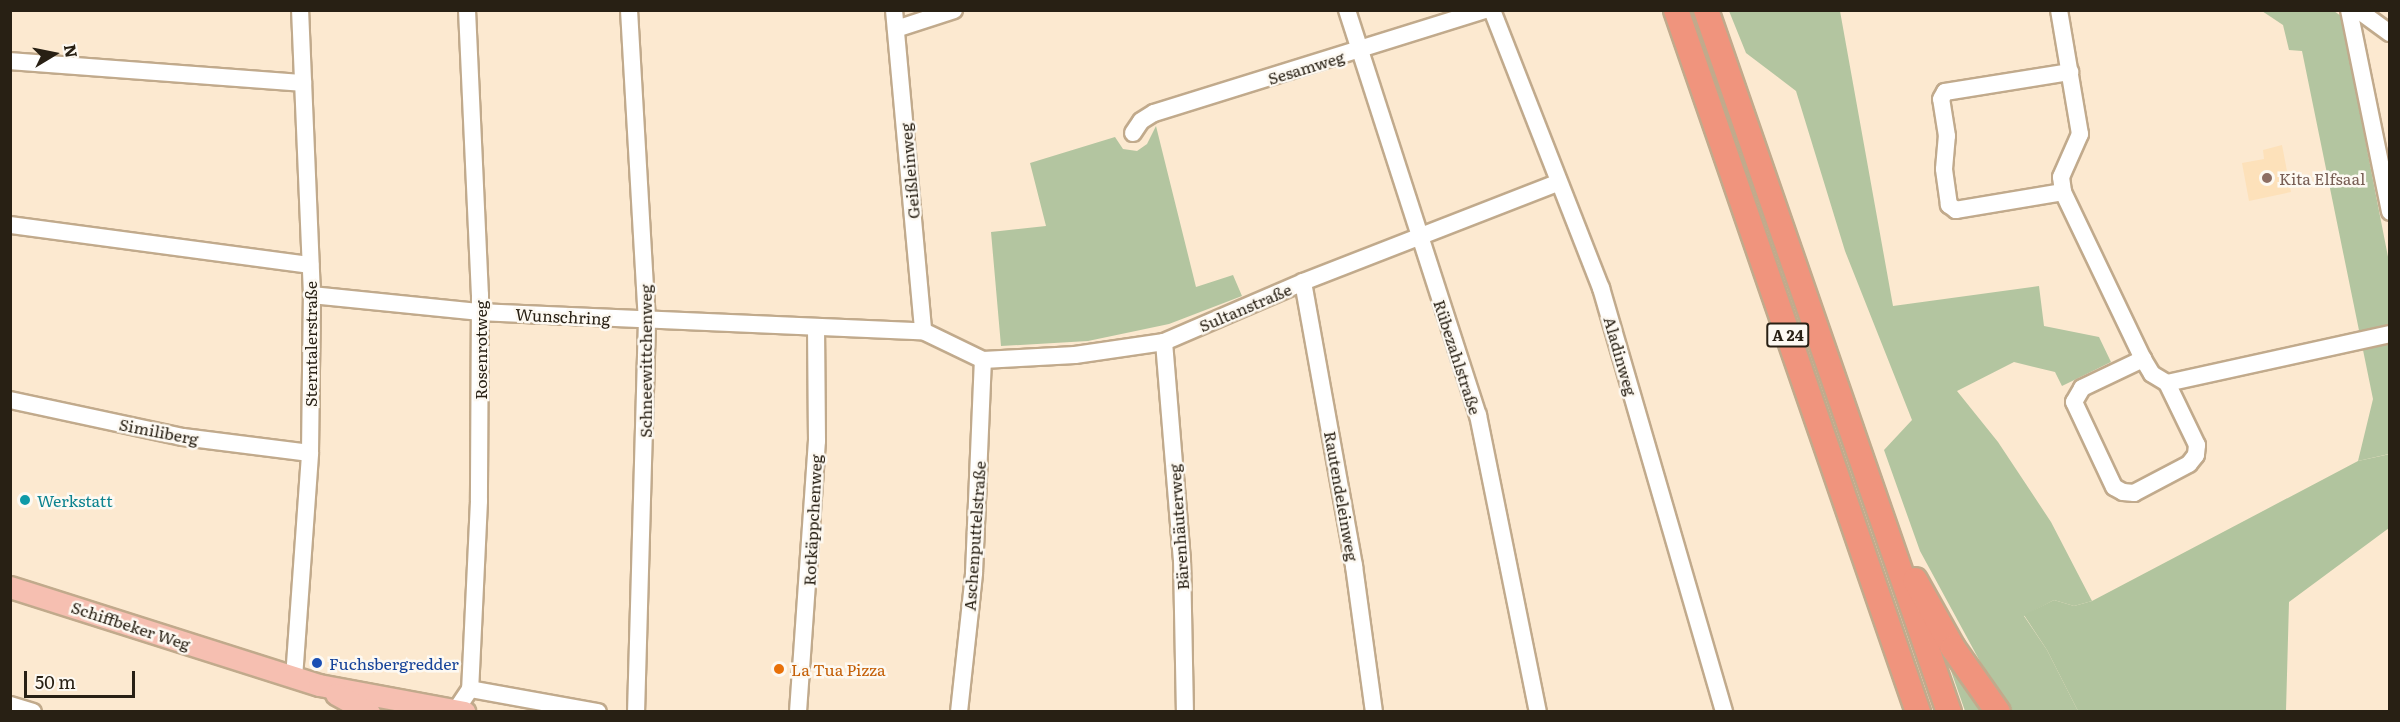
<!DOCTYPE html>
<html>
<head>
<meta charset="utf-8">
<style>
	body { margin:0 }
	#map { position:relative; width:2400px; height:722px; overflow:hidden; background:#fce9d0; font-family:Literata,serif }
	div>[style] { position:absolute }
	.built>* { inset:0; background:#fde1ba }
	.green>* { inset:0; background:#b3c5a0 }
	.forest>* { inset:0; background:#b1c49e }
	.roads { filter:drop-shadow(2px 0 #c1aa8c) drop-shadow(-2px 0 #c1aa8c) drop-shadow(0 2px #c1aa8c) drop-shadow(0 -2px #c1aa8c) }
	.minor>* { height:16px; margin:-8px; padding:0 8px; transform-origin:8px; border-radius:8px; background:#fff }
	.major>* { height:21px; margin:-10.5px; padding:0 10.5px; transform-origin:10.5px; border-radius:10.5px; background:#f6bfb1 }
	.highway>* { height:24px; margin:-12px; padding:0 12px; transform-origin:12px; border-radius:12px; background:#f0947d }
	.dots>* { width:16px; height:16px; translate:-50% -50%; box-sizing:border-box; border:3px solid #fdf9f2; border-radius:50% }
	span { translate:-50% -50%; white-space:nowrap; text-align:center; line-height:1.15; -webkit-text-stroke:5px #fdf9f2; paint-order:stroke }
	.shield-label span { padding:2px 4px; background:#fdf9f2; border:2px solid; border-radius:4px; -webkit-text-stroke-width:0 }
	.shield-label { font-size:15px; color:#282014; font-weight:700 }
	.street-label { font-size:16px; color:#282014 }
	.education-label { font-size:16px; color:#785e54 }
	.left { translate:0 -50%; text-align:left }
	.culture-label { font-size:16px; color:#0d838f }
	.transit-label { font-size:16px; color:#164399 }
	.food-label { font-size:16px; color:#c56008 }
	.frame { position:absolute; inset:0; border:12px solid #282014; pointer-events:none }
	.north { position:absolute; left:24px; top:24px; width:60px; height:60px; -webkit-text-stroke:4px #fdf9f2; paint-order:stroke; rotate:80deg; font-size:16px; font-weight:700; line-height:24px; text-align:center; color:#282014 }
	.north::after { content:''; display:block; margin:auto; width:21px; height:27px; background:#282014; clip-path:polygon(50% 0,100% 100%,50% 72%,0 100%) }
	.scale { position:absolute; left:24px; top:671px; width:111px; height:27px; box-sizing:border-box; border:3px solid #282014; border-top:0; padding-left:8px; font-size:18px; line-height:21px; white-space:nowrap; color:#282014; -webkit-text-stroke:4px #fdf9f2; paint-order:stroke }
</style>
</head>
<body>
<div id="map">
	<div class="built">
		<div style="clip-path:polygon(2282px 145px,2291px 192px,2249px 201px,2242px 163px,2264px 159px,2263px 150px)"></div>
	</div>
	<div class="green">
		<div style="clip-path:polygon(1729px 11px,1840px 11px,1893px 306px,2039px 286px,2044px 326px,2099px 337px,2111px 362px,2062px 386px,2055px 372px,2014px 362px,1957px 391px,1998px 442px,2051px 522px,2092px 601px,2074px 606px,2054px 600px,2024px 616px,2047px 650px,2078px 711px,2012px 711px,1995px 689px,1920px 551px,1884px 450px,1912px 420px,1845px 251px,1796px 91px,1746px 53px)"></div>
		<div style="clip-path:polygon(2262px 11px,2334px 11px,2341px 16px,2389px 262px,2389px 454px,2358px 461px,2373px 399px,2302px 51px,2289px 50px,2283px 25px)"></div>
		<div style="clip-path:polygon(1156px 126px,1196px 287px,1233px 275px,1242px 296px,1169px 324px,1088px 341px,1001px 346px,991px 232px,1046px 226px,1030px 163px,1115px 137px,1123px 149px,1137px 151px,1147px 144px)"></div>
		<div style="clip-path:polygon(1942px 645px,1991px 711px,1965px 711px)"></div>
	</div>
	<div class="forest">
		<div style="clip-path:polygon(2390px 454px,2389px 528px,2289px 602px,2286px 711px,2078px 711px,2047px 650px,2024px 615px,2054px 600px,2074px 606px,2092px 601px,2358px 461px)"></div>
	</div>
	<div class="roads">
		<div class="minor">
			<div style="left:467px;top:10px;width:285px;rotate:87.4deg"></div>
			<div style="left:480px;top:295px;width:206px;rotate:90.3deg"></div>
			<div style="left:479px;top:501px;width:188px;rotate:92.7deg"></div>
			<div style="left:629px;top:10px;width:311px;rotate:86.7deg"></div>
			<div style="left:647px;top:320px;width:392px;rotate:91.6deg"></div>
			<div style="left:894px;top:10px;width:322px;rotate:84.8deg"></div>
			<div style="left:1347px;top:10px;width:426px;rotate:72.1deg"></div>
			<div style="left:1478px;top:415px;width:303px;rotate:78.6deg"></div>
			<div style="left:1492px;top:10px;width:299px;rotate:68.6deg"></div>
			<div style="left:1601px;top:288px;width:441px;rotate:73.8deg"></div>
			<div style="left:2059px;top:10px;width:126px;rotate:80.4deg"></div>
			<div style="left:2080px;top:134px;width:47px;rotate:113.8deg"></div>
			<div style="left:2061px;top:177px;width:15px;rotate:82deg"></div>
			<div style="left:2063px;top:192px;width:185px;rotate:64.4deg"></div>
			<div style="left:2143px;top:359px;width:17px;rotate:59deg"></div>
			<div style="left:2152px;top:374px;width:17px;rotate:31deg"></div>
			<div style="left:2167px;top:383px;width:69px;rotate:64.2deg"></div>
			<div style="left:2197px;top:445px;width:10px;rotate:96deg"></div>
			<div style="left:2196px;top:455px;width:11px;rotate:128deg"></div>
			<div style="left:2189px;top:464px;width:62px;rotate:152.2deg"></div>
			<div style="left:2134px;top:493px;width:11px;rotate:-175deg"></div>
			<div style="left:2123px;top:492px;width:10px;rotate:-151deg"></div>
			<div style="left:2114px;top:487px;width:94px;rotate:-115.2deg"></div>
			<div style="left:2074px;top:402px;width:16px;rotate:-60deg"></div>
			<div style="left:2082px;top:388px;width:68px;rotate:-25.4deg"></div>
			<div style="left:2349px;top:10px;width:206px;rotate:78.5deg"></div>
			<div style="left:2358px;top:10px;width:39px;rotate:36deg"></div>
			<div style="left:896px;top:29px;width:61px;rotate:-18.1deg"></div>
			<div style="left:10px;top:61px;width:294px;rotate:4.3deg"></div>
			<div style="left:1133px;top:133px;width:14px;rotate:-56deg"></div>
			<div style="left:1141px;top:121px;width:15px;rotate:-32deg"></div>
			<div style="left:1154px;top:113px;width:347px;rotate:-17.3deg"></div>
			<div style="left:2063px;top:192px;width:109px;rotate:170.5deg"></div>
			<div style="left:1956px;top:210px;width:9px;rotate:-144deg"></div>
			<div style="left:1949px;top:205px;width:36px;rotate:-98deg"></div>
			<div style="left:1944px;top:169px;width:33px;rotate:-85deg"></div>
			<div style="left:1947px;top:136px;width:37px;rotate:-99deg"></div>
			<div style="left:1941px;top:99px;width:8px;rotate:-60deg"></div>
			<div style="left:1945px;top:92px;width:127px;rotate:-9.1deg"></div>
			<div style="left:10px;top:225px;width:303px;rotate:7.6deg"></div>
			<div style="left:1303px;top:282px;width:289px;rotate:79.8deg"></div>
			<div style="left:1354px;top:566px;width:147px;rotate:82.2deg"></div>
			<div style="left:312px;top:295px;width:169px;rotate:5.8deg"></div>
			<div style="left:480px;top:312px;width:443px;rotate:2.5deg"></div>
			<div style="left:923px;top:331px;width:67px;rotate:25.8deg"></div>
			<div style="left:983px;top:360px;width:92px;rotate:-3.1deg"></div>
			<div style="left:1075px;top:355px;width:90px;rotate:-8.3deg"></div>
			<div style="left:1164px;top:342px;width:151px;rotate:-23.3deg"></div>
			<div style="left:1303px;top:282px;width:273px;rotate:-21.3deg"></div>
			<div style="left:1164px;top:342px;width:218px;rotate:85.3deg"></div>
			<div style="left:1182px;top:559px;width:153px;rotate:88.9deg"></div>
			<div style="left:2167px;top:383px;width:228px;rotate:-12.4deg"></div>
			<div style="left:10px;top:400px;width:177px;rotate:12.1deg"></div>
			<div style="left:183px;top:437px;width:128px;rotate:7.2deg"></div>
			<div style="left:294px;top:678px;width:226px;rotate:-85.9deg"></div>
			<div style="left:310px;top:453px;width:158px;rotate:-89.3deg"></div>
			<div style="left:312px;top:295px;width:285px;rotate:-92.4deg"></div>
			<div style="left:10px;top:705px;width:24px;rotate:17deg"></div>
			<div style="left:456px;top:710px;width:25px;rotate:-56deg"></div>
			<div style="left:470px;top:689px;width:130px;rotate:10.2deg"></div>
			<div style="left:798px;top:712px;width:272px;rotate:-86deg"></div>
			<div style="left:817px;top:441px;width:113px;rotate:-90.5deg"></div>
			<div style="left:959px;top:712px;width:140px;rotate:-83.8deg"></div>
			<div style="left:974px;top:573px;width:213px;rotate:-87.6deg"></div>
		</div>
		<div class="major">
			<div style="left:10px;top:587px;width:324px;rotate:17.6deg"></div>
			<div style="left:319px;top:685px;width:148px;rotate:10.5deg"></div>
			<div style="left:336px;top:694px;width:38px;rotate:29deg"></div>
		</div>
		<div class="highway">
			<div style="left:1676px;top:10px;width:743px;rotate:70.98deg"></div>
			<div style="left:1706px;top:10px;width:743px;rotate:70.91deg"></div>
			<div style="left:1915px;top:580px;width:78px;rotate:60.8deg"></div>
			<div style="left:1953px;top:648px;width:78px;rotate:54.9deg"></div>
		</div>
	</div>
	<div class="dots">
		<div style="left:2267px;top:178px;background:#8d6e63"></div>
		<div style="left:25px;top:500px;background:#0f9aa8"></div>
		<div style="left:317px;top:663px;background:#1a4fb4"></div>
		<div style="left:779px;top:669px;background:#e8710a"></div>
	</div>
	<div class="shield-label">
		<span style="left:1788px;top:335px">A 24</span>
	</div>
	<div class="street-label">
		<span style="left:1306px;top:67px;rotate:-17deg">Sesamweg</span>
		<span style="left:909px;top:171px;rotate:-95deg">Geißleinweg</span>
		<span style="left:1245px;top:307px;rotate:-23deg">Sultanstraße</span>
		<span style="left:563px;top:316px;rotate:3deg">Wunschring</span>
		<span style="left:310px;top:344px;rotate:-90deg">Sterntalerstraße</span>
		<span style="left:480px;top:350px;rotate:-90deg">Rosenrotweg</span>
		<span style="left:1621px;top:356px;rotate:74deg">Aladinweg</span>
		<span style="left:1458px;top:357px;rotate:72deg">Rübezahlstraße</span>
		<span style="left:645px;top:361px;rotate:-90deg">Schneewittchenweg</span>
		<span style="left:159px;top:431px;rotate:11deg">Similiberg</span>
		<span style="left:1342px;top:496px;rotate:80deg">Rautendeleinweg</span>
		<span style="left:812px;top:520px;rotate:-87deg">Rotkäppchenweg</span>
		<span style="left:1178px;top:527px;rotate:-94deg">Bärenhäuterweg</span>
		<span style="left:974px;top:536px;rotate:-86deg">Aschenputtelstraße</span>
		<span style="left:131px;top:625px;rotate:18deg">Schiffbeker Weg</span>
	</div>
	<div class="education-label">
		<span class="left" style="left:2279px;top:178px">Kita Elfsaal</span>
	</div>
	<div class="culture-label">
		<span class="left" style="left:37px;top:500px">Werkstatt</span>
	</div>
	<div class="transit-label">
		<span class="left" style="left:329px;top:663px">Fuchsbergredder</span>
	</div>
	<div class="food-label">
		<span class="left" style="left:791px;top:669px">La Tua Pizza</span>
	</div>
	<div class="frame"></div>
	<div class="north">N</div>
	<div class="scale">50 m</div>
</div>
</body>
</html>
